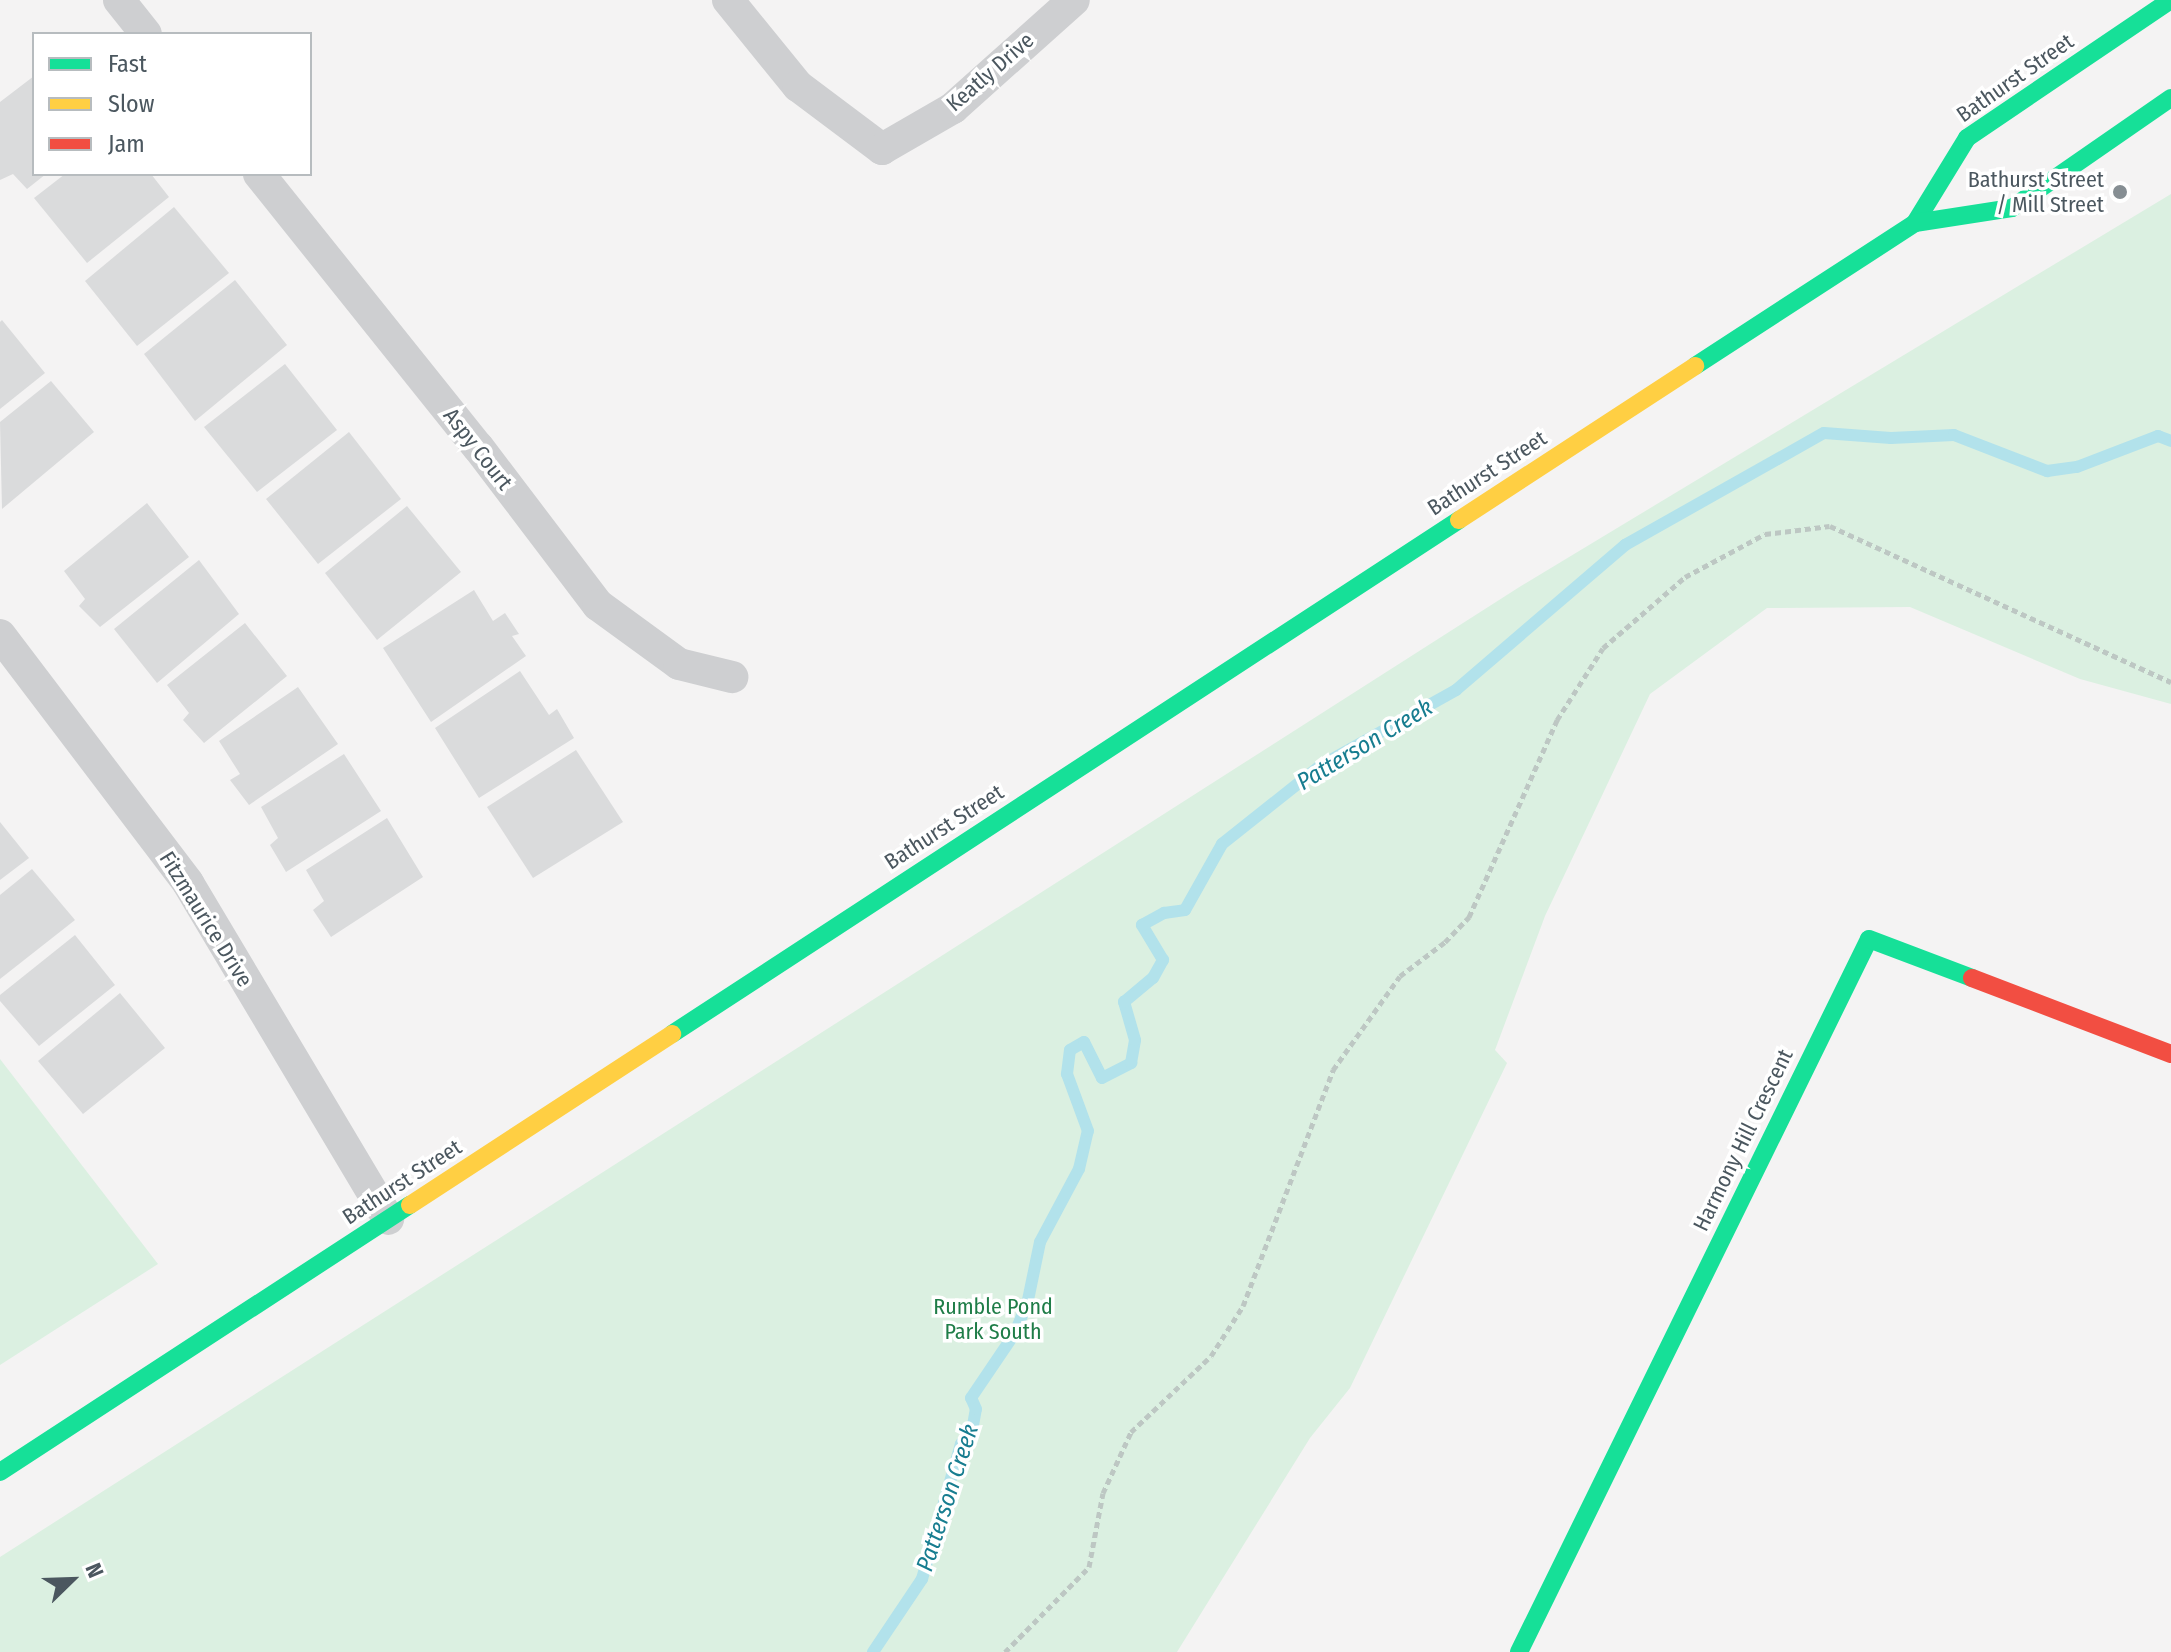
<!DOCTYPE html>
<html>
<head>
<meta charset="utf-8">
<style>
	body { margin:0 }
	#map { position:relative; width:2171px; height:1652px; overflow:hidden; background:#f4f3f3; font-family:"Fira Sans Condensed",sans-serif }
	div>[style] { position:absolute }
	.green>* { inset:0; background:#dbf0e1 }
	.stream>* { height:12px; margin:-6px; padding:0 6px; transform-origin:6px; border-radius:6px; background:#b2e2eb }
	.building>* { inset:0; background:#dadbdc }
	.path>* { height:5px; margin-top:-2.5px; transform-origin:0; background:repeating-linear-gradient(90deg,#bdc7c3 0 6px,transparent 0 10px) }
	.street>* { height:32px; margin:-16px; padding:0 16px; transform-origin:16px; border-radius:16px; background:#cecfd1 }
	.fast>* { height:18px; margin:-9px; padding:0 9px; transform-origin:9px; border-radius:9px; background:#16e098 }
	.slow>* { height:18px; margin:-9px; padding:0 9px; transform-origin:9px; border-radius:9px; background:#ffcf43 }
	.jam>* { height:18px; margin:-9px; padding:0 9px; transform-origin:9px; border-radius:9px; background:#f24e42 }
	.dots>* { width:22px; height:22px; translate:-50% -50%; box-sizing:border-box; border:4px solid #fff; border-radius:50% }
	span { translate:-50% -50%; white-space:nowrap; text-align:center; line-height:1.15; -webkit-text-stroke:7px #fff; paint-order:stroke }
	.street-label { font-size:22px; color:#4b575f }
	.poi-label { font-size:22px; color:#4b575f }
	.right { translate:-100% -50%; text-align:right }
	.park-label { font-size:22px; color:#1f7d48 }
	.water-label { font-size:24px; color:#177d90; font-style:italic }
	.legend { position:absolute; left:32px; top:32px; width:280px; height:144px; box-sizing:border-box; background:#fff; border:2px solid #b7bcbf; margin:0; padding:10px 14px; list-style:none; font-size:24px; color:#4b575f }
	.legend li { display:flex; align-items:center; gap:16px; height:40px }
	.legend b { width:40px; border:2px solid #b7bcbf }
	.north { position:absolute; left:32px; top:1540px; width:80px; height:80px; -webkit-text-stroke:6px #fff; paint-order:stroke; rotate:67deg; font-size:22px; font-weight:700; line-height:32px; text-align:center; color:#4b575f }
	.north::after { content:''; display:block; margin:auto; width:28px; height:36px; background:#4b575f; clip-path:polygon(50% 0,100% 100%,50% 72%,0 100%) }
</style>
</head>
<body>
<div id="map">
	<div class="green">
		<div style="clip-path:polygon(2171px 194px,2171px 704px,2080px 679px,1910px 607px,1767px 608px,1650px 694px,1545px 916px,1495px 1050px,1507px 1063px,1350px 1388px,1310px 1438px,1177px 1652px,0 1652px,0 1557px,1521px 586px)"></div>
		<div style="clip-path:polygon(0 1059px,158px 1264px,0 1365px)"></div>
	</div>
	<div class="stream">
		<div style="left:873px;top:1652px;width:88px;rotate:-56.1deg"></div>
		<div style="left:922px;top:1579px;width:141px;rotate:-73.9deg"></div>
		<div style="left:961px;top:1444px;width:17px;rotate:-50deg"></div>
		<div style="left:972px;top:1431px;width:22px;rotate:-80deg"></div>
		<div style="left:976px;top:1409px;width:12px;rotate:-114deg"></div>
		<div style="left:971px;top:1398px;width:78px;rotate:-55.9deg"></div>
		<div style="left:1015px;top:1333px;width:35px;rotate:-68deg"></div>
		<div style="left:1028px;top:1300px;width:59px;rotate:-78.3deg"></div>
		<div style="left:1040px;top:1242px;width:83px;rotate:-61.9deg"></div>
		<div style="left:1079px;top:1169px;width:39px;rotate:-77deg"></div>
		<div style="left:1088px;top:1131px;width:61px;rotate:-110.2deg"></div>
		<div style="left:1067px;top:1074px;width:24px;rotate:-83deg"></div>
		<div style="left:1070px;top:1050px;width:16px;rotate:-30deg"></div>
		<div style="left:1084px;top:1042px;width:40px;rotate:63.4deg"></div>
		<div style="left:1102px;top:1078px;width:33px;rotate:-27deg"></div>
		<div style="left:1131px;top:1063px;width:23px;rotate:-80deg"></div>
		<div style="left:1135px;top:1040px;width:40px;rotate:-106deg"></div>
		<div style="left:1124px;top:1002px;width:38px;rotate:-40deg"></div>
		<div style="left:1153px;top:978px;width:21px;rotate:-61deg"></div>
		<div style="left:1163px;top:960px;width:41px;rotate:-121deg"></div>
		<div style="left:1142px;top:925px;width:25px;rotate:-29deg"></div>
		<div style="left:1164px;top:913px;width:21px;rotate:-8deg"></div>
		<div style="left:1185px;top:910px;width:76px;rotate:-60.7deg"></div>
		<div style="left:1222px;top:844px;width:125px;rotate:-38.5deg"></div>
		<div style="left:1320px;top:766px;width:156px;rotate:-29.2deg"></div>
		<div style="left:1456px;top:690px;width:223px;rotate:-40.6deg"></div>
		<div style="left:1625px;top:545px;width:228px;rotate:-29.4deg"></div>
		<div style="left:1824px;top:433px;width:67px;rotate:4.3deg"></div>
		<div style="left:1891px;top:438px;width:63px;rotate:-2.7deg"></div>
		<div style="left:1954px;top:435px;width:100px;rotate:21.2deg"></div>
		<div style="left:2047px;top:471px;width:30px;rotate:-8deg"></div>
		<div style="left:2077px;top:467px;width:87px;rotate:-20.9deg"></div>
		<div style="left:2158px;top:436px;width:14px;rotate:21deg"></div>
	</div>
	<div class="building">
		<div style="clip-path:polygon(34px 76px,34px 174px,46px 174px,27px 189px,13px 174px,0 180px,0 102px)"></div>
		<div style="clip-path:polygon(65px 174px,151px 174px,169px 197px,87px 263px,34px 198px)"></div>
		<div style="clip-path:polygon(174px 207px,229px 273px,137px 346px,85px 281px)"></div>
		<div style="clip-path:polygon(235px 280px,287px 345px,195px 421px,144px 354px)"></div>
		<div style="clip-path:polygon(2px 320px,45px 373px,0 409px,0 322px)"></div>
		<div style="clip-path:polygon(285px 364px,337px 430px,257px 492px,204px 427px)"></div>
		<div style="clip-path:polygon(51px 381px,94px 432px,2px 509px,0 422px)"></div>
		<div style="clip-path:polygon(349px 432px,401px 499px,318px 564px,266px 499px)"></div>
		<div style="clip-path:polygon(147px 503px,189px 557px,100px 627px,79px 606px,85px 599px,64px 571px)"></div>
		<div style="clip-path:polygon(407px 506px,461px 572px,377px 640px,325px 573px)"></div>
		<div style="clip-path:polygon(199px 560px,239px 614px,157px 683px,114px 629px)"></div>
		<div style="clip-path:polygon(474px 590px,493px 621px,505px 613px,519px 634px,512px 636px,526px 656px,431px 722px,383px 648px)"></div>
		<div style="clip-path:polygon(245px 623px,287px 676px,204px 743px,183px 720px,189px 713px,167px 685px)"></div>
		<div style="clip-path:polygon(520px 671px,549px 715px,557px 709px,574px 738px,479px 798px,435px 728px)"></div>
		<div style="clip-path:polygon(298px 687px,338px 744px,249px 805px,230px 780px,240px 774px,219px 741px)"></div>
		<div style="clip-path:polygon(576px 750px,623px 822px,533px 878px,487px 807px)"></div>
		<div style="clip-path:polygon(344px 754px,381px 811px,286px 872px,270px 845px,278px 838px,261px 807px)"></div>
		<div style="clip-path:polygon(387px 818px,423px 877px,331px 937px,313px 910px,324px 901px,306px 870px)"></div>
		<div style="clip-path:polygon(0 822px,29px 858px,0 880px)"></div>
		<div style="clip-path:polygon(32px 869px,75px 920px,0 979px,0 895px)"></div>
		<div style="clip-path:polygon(75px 935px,115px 985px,39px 1046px,0 1001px,0 995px)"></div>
		<div style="clip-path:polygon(120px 993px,165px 1048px,83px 1114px,38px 1061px)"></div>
	</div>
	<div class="path">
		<div style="left:1005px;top:1652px;width:120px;rotate:-45.3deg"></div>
		<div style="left:1089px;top:1567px;width:75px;rotate:-79.3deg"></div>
		<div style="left:1103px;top:1493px;width:67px;rotate:-65.3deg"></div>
		<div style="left:1131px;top:1432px;width:110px;rotate:-43.5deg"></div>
		<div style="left:1211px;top:1356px;width:59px;rotate:-57.4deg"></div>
		<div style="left:1243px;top:1306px;width:253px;rotate:-69.1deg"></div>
		<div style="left:1333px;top:1070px;width:115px;rotate:-54.5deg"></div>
		<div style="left:1400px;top:976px;width:56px;rotate:-37.1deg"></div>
		<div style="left:1445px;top:942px;width:35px;rotate:-46deg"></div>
		<div style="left:1469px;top:917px;width:216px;rotate:-65.9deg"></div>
		<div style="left:1557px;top:720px;width:85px;rotate:-57.4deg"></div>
		<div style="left:1603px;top:648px;width:108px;rotate:-40.9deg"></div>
		<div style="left:1685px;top:577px;width:91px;rotate:-28.3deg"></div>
		<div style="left:1765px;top:534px;width:65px;rotate:-7deg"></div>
		<div style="left:1830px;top:526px;width:375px;rotate:24.6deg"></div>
	</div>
	<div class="street">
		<div style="left:119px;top:0;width:43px;rotate:51.5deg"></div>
		<div style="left:728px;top:0;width:111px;rotate:50.9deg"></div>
		<div style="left:798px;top:86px;width:105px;rotate:36.9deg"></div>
		<div style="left:882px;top:149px;width:82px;rotate:-30deg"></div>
		<div style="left:953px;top:108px;width:162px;rotate:-41.8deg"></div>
		<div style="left:259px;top:174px;width:350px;rotate:51.3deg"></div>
		<div style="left:478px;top:447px;width:198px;rotate:52.8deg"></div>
		<div style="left:598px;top:605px;width:100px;rotate:36.1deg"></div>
		<div style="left:679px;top:664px;width:55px;rotate:13.8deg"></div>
		<div style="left:0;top:635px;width:311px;rotate:52.8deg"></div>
		<div style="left:188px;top:883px;width:391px;rotate:59.2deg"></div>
	</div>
	<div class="fast">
		<div style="left:1915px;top:223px;width:100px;rotate:-58.5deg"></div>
		<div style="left:1967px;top:138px;width:246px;rotate:-34.1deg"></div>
		<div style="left:1695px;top:366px;width:262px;rotate:-33deg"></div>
		<div style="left:1915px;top:223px;width:98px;rotate:-8.8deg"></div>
		<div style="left:2012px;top:208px;width:193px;rotate:-34.7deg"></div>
		<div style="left:672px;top:1034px;width:940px;rotate:-33.15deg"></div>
		<div style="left:0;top:1472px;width:489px;rotate:-33.1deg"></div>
		<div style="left:1519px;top:1652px;width:794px;rotate:-63.85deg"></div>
		<div style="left:1869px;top:939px;width:110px;rotate:20.7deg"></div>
	</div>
	<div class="slow">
		<div style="left:1459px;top:520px;width:282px;rotate:-33.1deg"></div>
		<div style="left:410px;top:1205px;width:313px;rotate:-33.1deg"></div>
	</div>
	<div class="jam">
		<div style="left:1972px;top:978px;width:213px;rotate:20.9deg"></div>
	</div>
	<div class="dots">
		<div style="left:2120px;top:192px;background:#868e93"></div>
	</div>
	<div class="street-label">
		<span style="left:990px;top:72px;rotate:-41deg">Keatly Drive</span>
		<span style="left:2015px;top:78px;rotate:-35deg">Bathurst Street</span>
		<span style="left:478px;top:449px;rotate:52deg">Aspy Court</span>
		<span style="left:1487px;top:473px;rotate:-33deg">Bathurst Street</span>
		<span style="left:944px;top:827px;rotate:-33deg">Bathurst Street</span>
		<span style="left:206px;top:919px;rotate:58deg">Fitzmaurice Drive</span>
		<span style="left:1743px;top:1140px;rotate:-64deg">Harmony Hill Crescent</span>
		<span style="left:402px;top:1182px;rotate:-33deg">Bathurst Street</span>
	</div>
	<div class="poi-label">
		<span class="right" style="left:2104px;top:192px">Bathurst Street<br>/ Mill Street</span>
	</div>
	<div class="park-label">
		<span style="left:993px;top:1319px">Rumble Pond<br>Park South</span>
	</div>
	<div class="water-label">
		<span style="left:1365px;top:745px;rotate:-31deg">Patterson Creek</span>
		<span style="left:948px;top:1498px;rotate:-72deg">Patterson Creek</span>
	</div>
	<ul class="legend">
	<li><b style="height:10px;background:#16e098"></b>Fast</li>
	<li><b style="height:10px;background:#ffcf43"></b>Slow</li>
	<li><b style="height:10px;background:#f24e42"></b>Jam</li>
	</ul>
	<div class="north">N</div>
</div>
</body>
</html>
